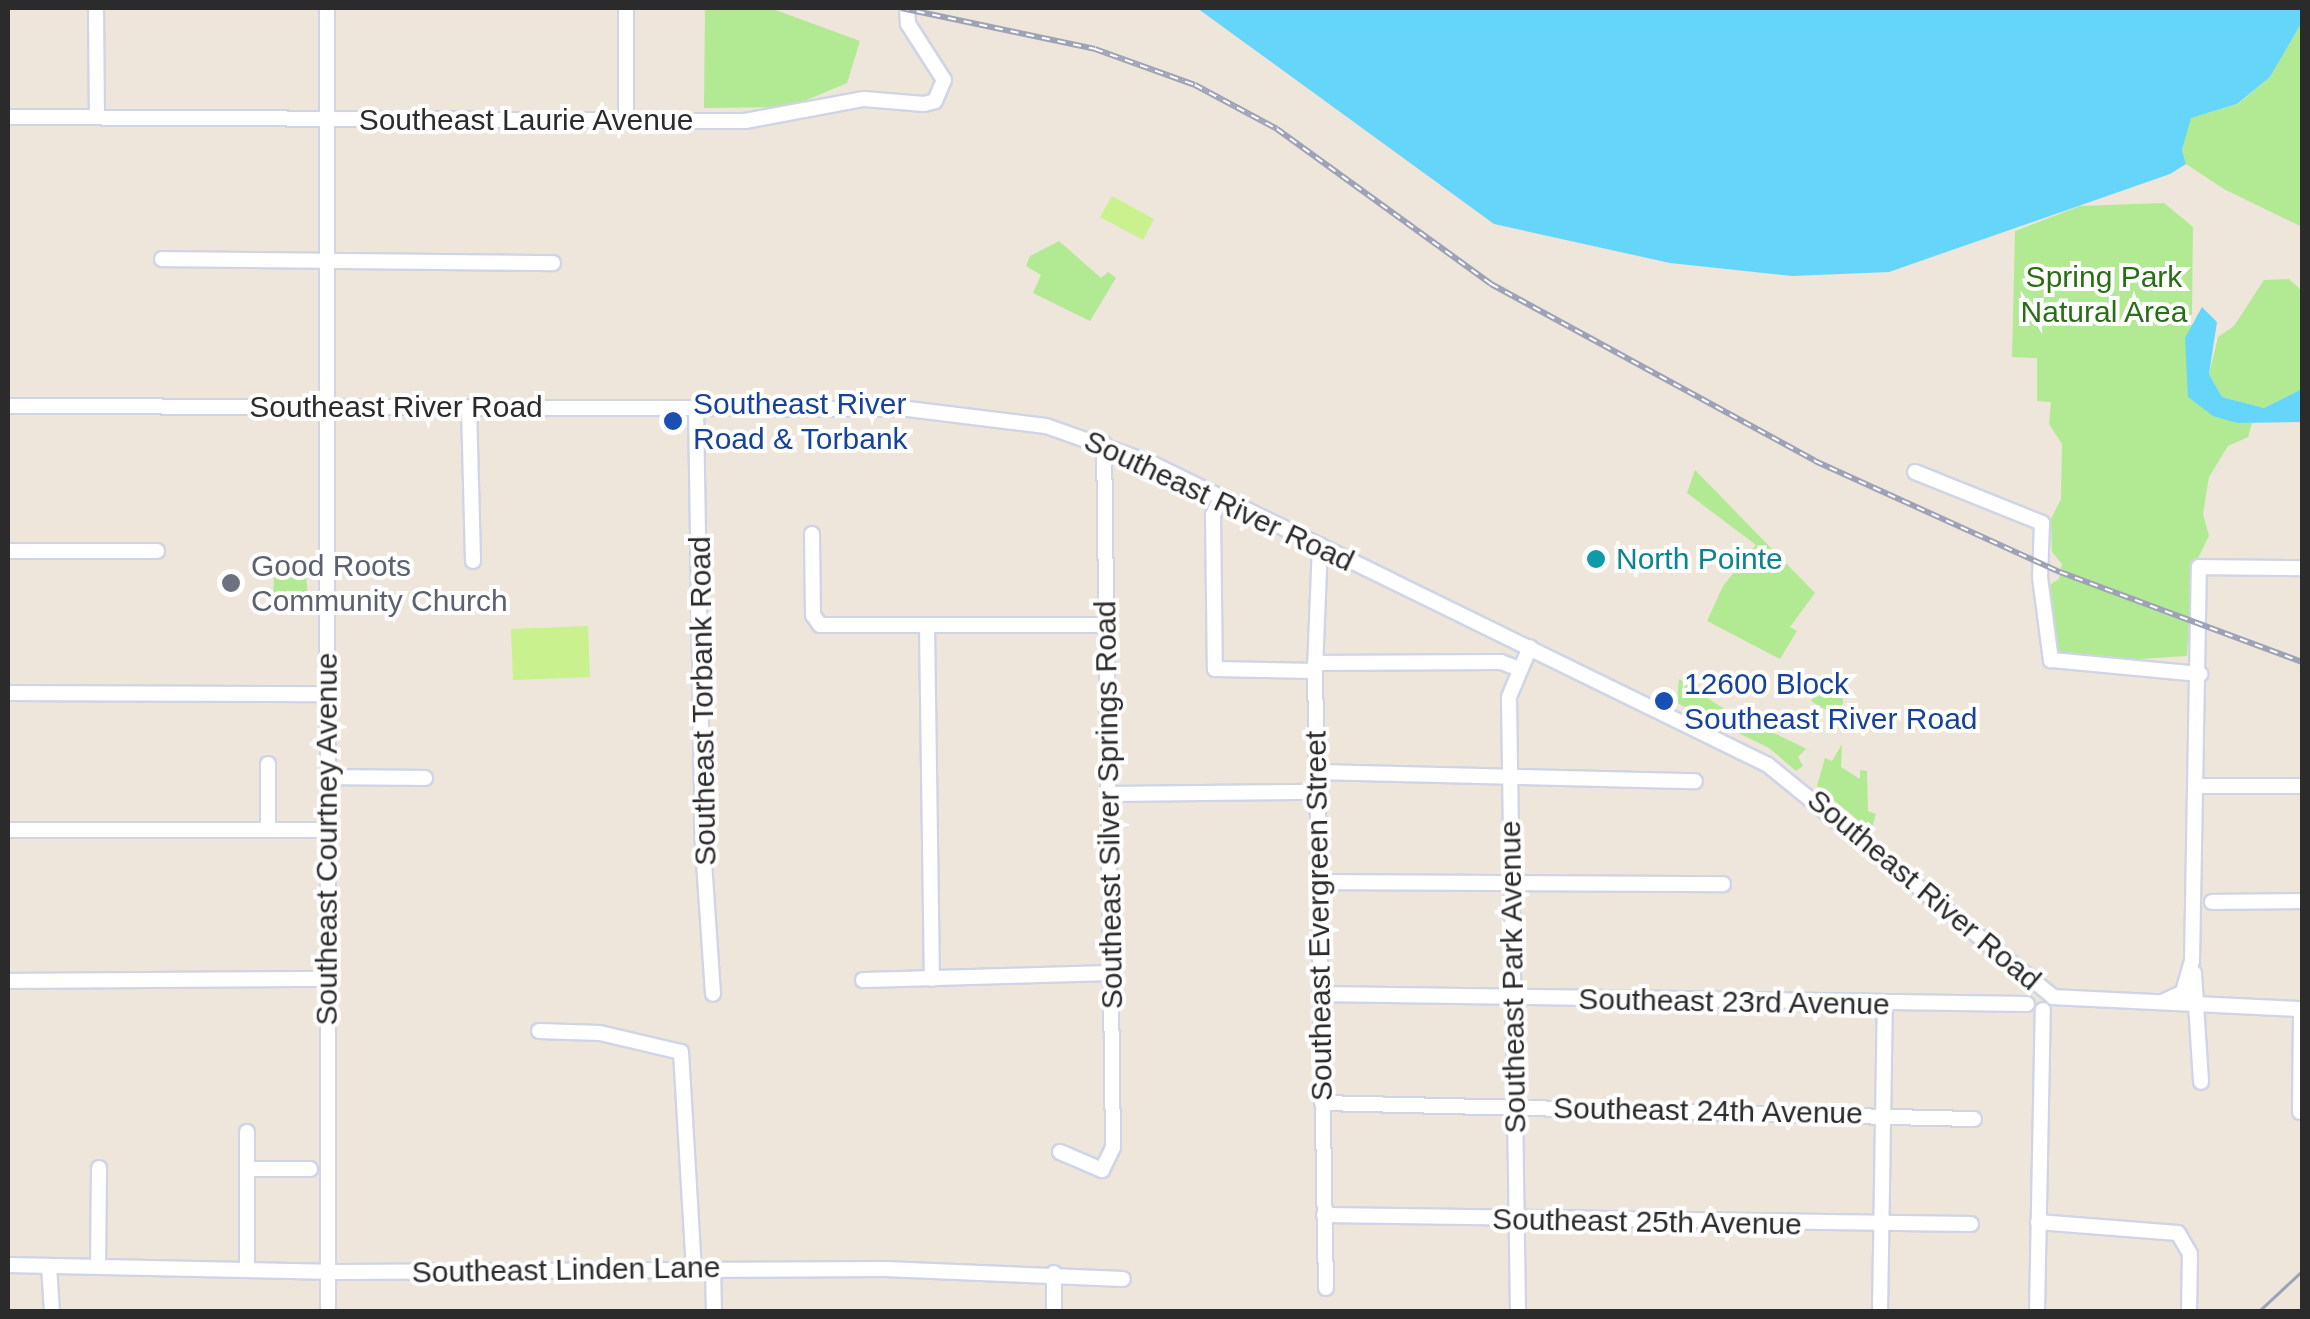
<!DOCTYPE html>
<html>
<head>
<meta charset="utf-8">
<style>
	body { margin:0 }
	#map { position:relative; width:2310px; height:1319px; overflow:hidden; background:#eee6db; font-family:Helvetica,sans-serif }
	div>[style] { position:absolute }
	.green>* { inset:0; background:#b2e993 }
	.pitch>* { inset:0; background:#c9f18e }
	.water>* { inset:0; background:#65d5f9 }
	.roads { filter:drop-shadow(2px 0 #d0d5e5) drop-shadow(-2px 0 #d0d5e5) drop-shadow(0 2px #d0d5e5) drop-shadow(0 -2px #d0d5e5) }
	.minor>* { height:14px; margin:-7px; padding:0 7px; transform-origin:7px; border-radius:7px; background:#fff }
	.tram>* { height:2.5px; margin:-1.25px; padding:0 1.25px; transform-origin:1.25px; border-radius:1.25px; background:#9ea2b7 }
	.rail>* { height:6px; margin-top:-3px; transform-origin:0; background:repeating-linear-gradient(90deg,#fff 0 8px,#9ea2b7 0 16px); box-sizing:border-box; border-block:2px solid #9ea2b7 }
	.dots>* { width:28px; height:28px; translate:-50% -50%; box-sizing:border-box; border:5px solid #fff; border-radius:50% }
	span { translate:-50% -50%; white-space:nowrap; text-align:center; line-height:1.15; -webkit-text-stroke:8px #fff; paint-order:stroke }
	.street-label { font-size:30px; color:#2b2b2b }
	.park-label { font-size:30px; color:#286f14 }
	.transit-label { font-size:30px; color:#164399 }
	.left { translate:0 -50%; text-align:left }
	.culture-label { font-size:30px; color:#0d838f }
	.worship-label { font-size:30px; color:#5b616d }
	.frame { position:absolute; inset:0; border:10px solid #2b2b2b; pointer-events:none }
</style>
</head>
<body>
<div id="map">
	<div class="green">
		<div style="clip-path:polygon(705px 8px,770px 8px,860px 41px,847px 83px,790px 107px,704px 108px)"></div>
		<div style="clip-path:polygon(2302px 22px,2302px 227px,2224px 189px,2186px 164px,2182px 150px,2190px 118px,2238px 104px,2270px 77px)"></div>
		<div style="clip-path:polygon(2164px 203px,2193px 227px,2191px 399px,2237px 423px,2252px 423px,2248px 437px,2228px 446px,2209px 477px,2203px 514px,2209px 536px,2192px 570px,2187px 656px,2076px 663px,2059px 654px,2052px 641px,2048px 586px,2059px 579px,2062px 564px,2052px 552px,2051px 519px,2061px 499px,2062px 444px,2049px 424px,2051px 402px,2037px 401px,2037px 358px,2012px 357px,2015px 231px,2080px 206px)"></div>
		<div style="clip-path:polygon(1059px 241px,1101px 278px,1108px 272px,1116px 278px,1090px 321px,1033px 293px,1041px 275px,1026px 266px,1030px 256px)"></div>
		<div style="clip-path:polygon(2289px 279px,2302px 291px,2302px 389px,2264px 408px,2222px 397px,2209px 374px,2218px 337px,2234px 326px,2264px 280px)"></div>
		<div style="clip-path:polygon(1695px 470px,1815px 593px,1790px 627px,1797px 631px,1780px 659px,1707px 621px,1723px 586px,1756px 545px,1687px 493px)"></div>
		<div style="clip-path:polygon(275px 562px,305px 564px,308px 597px,291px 602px,291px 597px,273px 596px)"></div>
		<div style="clip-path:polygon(1679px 679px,1724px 709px,1815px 753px,1806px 749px,1798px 757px,1803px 766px,1796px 771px,1769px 748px,1677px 703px)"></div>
		<div style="clip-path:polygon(1820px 685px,1843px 699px,1843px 720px,1811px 701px)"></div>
		<div style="clip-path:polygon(1842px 744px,1841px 767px,1860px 779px,1860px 770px,1867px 771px,1868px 811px,1876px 814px,1871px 831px,1817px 786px,1825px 758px,1832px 761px)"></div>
	</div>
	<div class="pitch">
		<div style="clip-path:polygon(1112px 196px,1154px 219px,1143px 240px,1100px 217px)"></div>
		<div style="clip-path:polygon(588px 626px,590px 677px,513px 680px,511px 629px)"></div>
	</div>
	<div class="water">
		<div style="clip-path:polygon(1197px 8px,2302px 8px,2302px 22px,2270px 77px,2237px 104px,2191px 118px,2182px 150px,2186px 164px,2170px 174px,1889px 272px,1792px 276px,1670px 263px,1494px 224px)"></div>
		<div style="clip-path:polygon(2202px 307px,2217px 322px,2209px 374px,2222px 397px,2264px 408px,2302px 389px,2302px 422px,2237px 423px,2213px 416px,2188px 397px,2185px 338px)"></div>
	</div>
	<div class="roads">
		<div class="minor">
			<div style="left:96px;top:8px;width:109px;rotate:89.5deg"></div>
			<div style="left:327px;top:8px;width:1304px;rotate:89.96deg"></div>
			<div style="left:626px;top:8px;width:112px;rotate:90deg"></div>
			<div style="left:8px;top:117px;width:737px;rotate:0.31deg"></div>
			<div style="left:745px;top:121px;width:121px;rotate:-10.5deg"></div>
			<div style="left:864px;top:99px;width:60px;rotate:4.8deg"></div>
			<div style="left:924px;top:104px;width:11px;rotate:-15deg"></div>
			<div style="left:935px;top:101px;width:23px;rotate:-67deg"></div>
			<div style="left:944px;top:80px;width:67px;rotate:-122.7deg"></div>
			<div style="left:908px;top:24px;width:16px;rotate:-94deg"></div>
			<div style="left:162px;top:259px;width:391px;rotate:0.6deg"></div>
			<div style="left:8px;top:406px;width:900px;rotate:0.19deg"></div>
			<div style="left:908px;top:409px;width:139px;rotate:7deg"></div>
			<div style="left:1046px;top:426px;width:111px;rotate:19.4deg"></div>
			<div style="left:1151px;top:463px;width:687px;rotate:26.08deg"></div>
			<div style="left:1768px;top:765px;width:367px;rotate:39.1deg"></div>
			<div style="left:2053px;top:997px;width:249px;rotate:2.8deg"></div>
			<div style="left:469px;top:407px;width:154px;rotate:88.5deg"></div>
			<div style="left:696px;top:408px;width:439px;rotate:89.1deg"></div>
			<div style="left:703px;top:847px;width:147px;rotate:86.1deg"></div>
			<div style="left:1915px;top:472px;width:137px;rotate:21.9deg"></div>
			<div style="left:2042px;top:523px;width:54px;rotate:92.1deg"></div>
			<div style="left:2040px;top:577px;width:84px;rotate:82.5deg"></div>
			<div style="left:2051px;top:660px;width:150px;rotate:5.4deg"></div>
			<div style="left:1221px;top:498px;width:19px;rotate:115deg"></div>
			<div style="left:1213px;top:515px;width:154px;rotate:89.3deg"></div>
			<div style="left:1215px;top:669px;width:100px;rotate:1.1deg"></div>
			<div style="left:812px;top:534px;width:81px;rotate:89.3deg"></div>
			<div style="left:813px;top:615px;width:12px;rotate:55deg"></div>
			<div style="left:820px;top:625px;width:285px"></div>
			<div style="left:1320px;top:545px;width:126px;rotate:92.3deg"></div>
			<div style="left:1315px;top:671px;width:617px;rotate:88.98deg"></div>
			<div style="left:8px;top:551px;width:149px"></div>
			<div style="left:927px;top:626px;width:353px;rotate:89.2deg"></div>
			<div style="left:1315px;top:663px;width:186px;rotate:-0.3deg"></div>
			<div style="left:1501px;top:662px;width:19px;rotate:21deg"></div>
			<div style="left:8px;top:693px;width:319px;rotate:0.2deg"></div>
			<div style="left:1317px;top:772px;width:378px;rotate:1.4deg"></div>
			<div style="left:327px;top:777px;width:98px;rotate:0.6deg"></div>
			<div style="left:2198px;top:786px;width:104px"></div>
			<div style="left:1109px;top:794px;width:208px;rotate:-0.6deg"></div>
			<div style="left:268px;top:829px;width:65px;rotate:-90deg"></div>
			<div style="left:8px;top:830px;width:319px"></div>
			<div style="left:1319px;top:882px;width:404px;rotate:0.3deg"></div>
			<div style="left:2212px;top:902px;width:90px;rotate:-0.6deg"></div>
			<div style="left:2194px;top:973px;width:109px;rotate:86.3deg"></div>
			<div style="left:863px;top:980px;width:249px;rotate:-1.6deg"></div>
			<div style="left:8px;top:981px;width:320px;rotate:-0.4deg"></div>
			<div style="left:1320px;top:994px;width:707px;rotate:0.81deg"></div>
			<div style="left:2162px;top:1002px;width:23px;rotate:-25deg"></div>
			<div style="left:2183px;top:992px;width:32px;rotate:-74deg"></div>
			<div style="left:2192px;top:961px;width:394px;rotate:-89deg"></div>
			<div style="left:2199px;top:567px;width:103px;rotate:0.6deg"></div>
			<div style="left:539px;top:1031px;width:61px;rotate:1.9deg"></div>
			<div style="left:600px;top:1033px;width:83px;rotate:13.2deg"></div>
			<div style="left:681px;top:1052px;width:216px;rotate:86.6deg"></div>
			<div style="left:1322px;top:1103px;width:652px;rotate:1.41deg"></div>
			<div style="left:2300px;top:1112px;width:103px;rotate:-89.4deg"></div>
			<div style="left:247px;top:1132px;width:136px;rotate:90deg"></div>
			<div style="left:1060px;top:1152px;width:46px;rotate:23.2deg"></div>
			<div style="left:1102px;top:1170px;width:25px;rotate:-64deg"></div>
			<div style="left:1113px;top:1147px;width:703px;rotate:-90.73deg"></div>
			<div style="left:247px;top:1169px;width:63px"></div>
			<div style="left:1324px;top:1215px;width:647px;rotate:0.8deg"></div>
			<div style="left:2038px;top:1222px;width:140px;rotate:4.5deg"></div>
			<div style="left:2178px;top:1233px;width:24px;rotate:60deg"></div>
			<div style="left:2190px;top:1254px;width:58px;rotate:91deg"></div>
			<div style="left:8px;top:1265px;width:330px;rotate:1.2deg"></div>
			<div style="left:338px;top:1272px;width:547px;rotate:-0.31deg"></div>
			<div style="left:885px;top:1269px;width:238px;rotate:2.4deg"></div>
			<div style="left:49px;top:1266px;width:46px;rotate:86.3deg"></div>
			<div style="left:98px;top:1266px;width:98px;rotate:-89.4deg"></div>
			<div style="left:713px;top:1268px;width:44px;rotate:88.7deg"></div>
			<div style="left:1054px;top:1273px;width:39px;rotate:90deg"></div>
			<div style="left:1518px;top:1312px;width:615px;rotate:-90.84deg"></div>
			<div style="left:1509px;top:697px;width:54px;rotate:-67.2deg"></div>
			<div style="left:1880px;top:1312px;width:307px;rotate:-89.1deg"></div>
			<div style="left:2037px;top:1312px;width:302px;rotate:-88.9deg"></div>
		</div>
	</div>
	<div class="tram">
		<div style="left:2258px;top:1312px;width:60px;rotate:-43deg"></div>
	</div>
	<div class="rail">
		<div style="left:901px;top:8px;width:198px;rotate:11.9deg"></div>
		<div style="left:1095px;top:49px;width:106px;rotate:19.8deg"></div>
		<div style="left:1195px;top:85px;width:93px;rotate:28.2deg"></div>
		<div style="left:1277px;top:129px;width:264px;rotate:35.9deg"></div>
		<div style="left:1491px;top:284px;width:369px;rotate:28.6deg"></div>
		<div style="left:1815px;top:461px;width:269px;rotate:24.4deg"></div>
		<div style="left:2060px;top:572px;width:258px;rotate:20.4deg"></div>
	</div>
	<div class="dots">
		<div style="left:673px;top:421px;background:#1a4fb4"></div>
		<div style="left:1596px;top:559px;background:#0f9aa8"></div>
		<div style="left:231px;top:583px;background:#6b7280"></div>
		<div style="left:1664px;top:701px;background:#1a4fb4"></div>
	</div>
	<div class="street-label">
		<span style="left:526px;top:120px">Southeast Laurie Avenue</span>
		<span style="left:396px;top:407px">Southeast River Road</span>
		<span style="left:1219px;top:501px;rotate:25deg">Southeast River Road</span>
		<span style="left:703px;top:701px;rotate:-91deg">Southeast Torbank Road</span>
		<span style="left:1109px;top:805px;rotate:-91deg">Southeast Silver Springs Road</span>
		<span style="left:327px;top:839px;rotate:-90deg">Southeast Courtney Avenue</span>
		<span style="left:1924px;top:890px;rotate:40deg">Southeast River Road</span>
		<span style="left:1319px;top:916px;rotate:-91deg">Southeast Evergreen Street</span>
		<span style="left:1513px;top:977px;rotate:-91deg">Southeast Park Avenue</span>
		<span style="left:1734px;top:1002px;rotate:1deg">Southeast 23rd Avenue</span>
		<span style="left:1708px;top:1111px;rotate:1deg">Southeast 24th Avenue</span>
		<span style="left:1647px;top:1222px;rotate:1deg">Southeast 25th Avenue</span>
		<span style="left:566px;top:1270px;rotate:-1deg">Southeast Linden Lane</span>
	</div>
	<div class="park-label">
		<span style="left:2104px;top:294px">Spring Park<br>Natural Area</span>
	</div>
	<div class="transit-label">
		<span class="left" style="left:693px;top:421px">Southeast River<br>Road &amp; Torbank</span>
		<span class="left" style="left:1684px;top:701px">12600 Block<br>Southeast River Road</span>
	</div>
	<div class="culture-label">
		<span class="left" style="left:1616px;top:559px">North Pointe</span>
	</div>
	<div class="worship-label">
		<span class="left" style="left:251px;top:583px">Good Roots<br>Community Church</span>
	</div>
	<div class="frame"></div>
</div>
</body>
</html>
